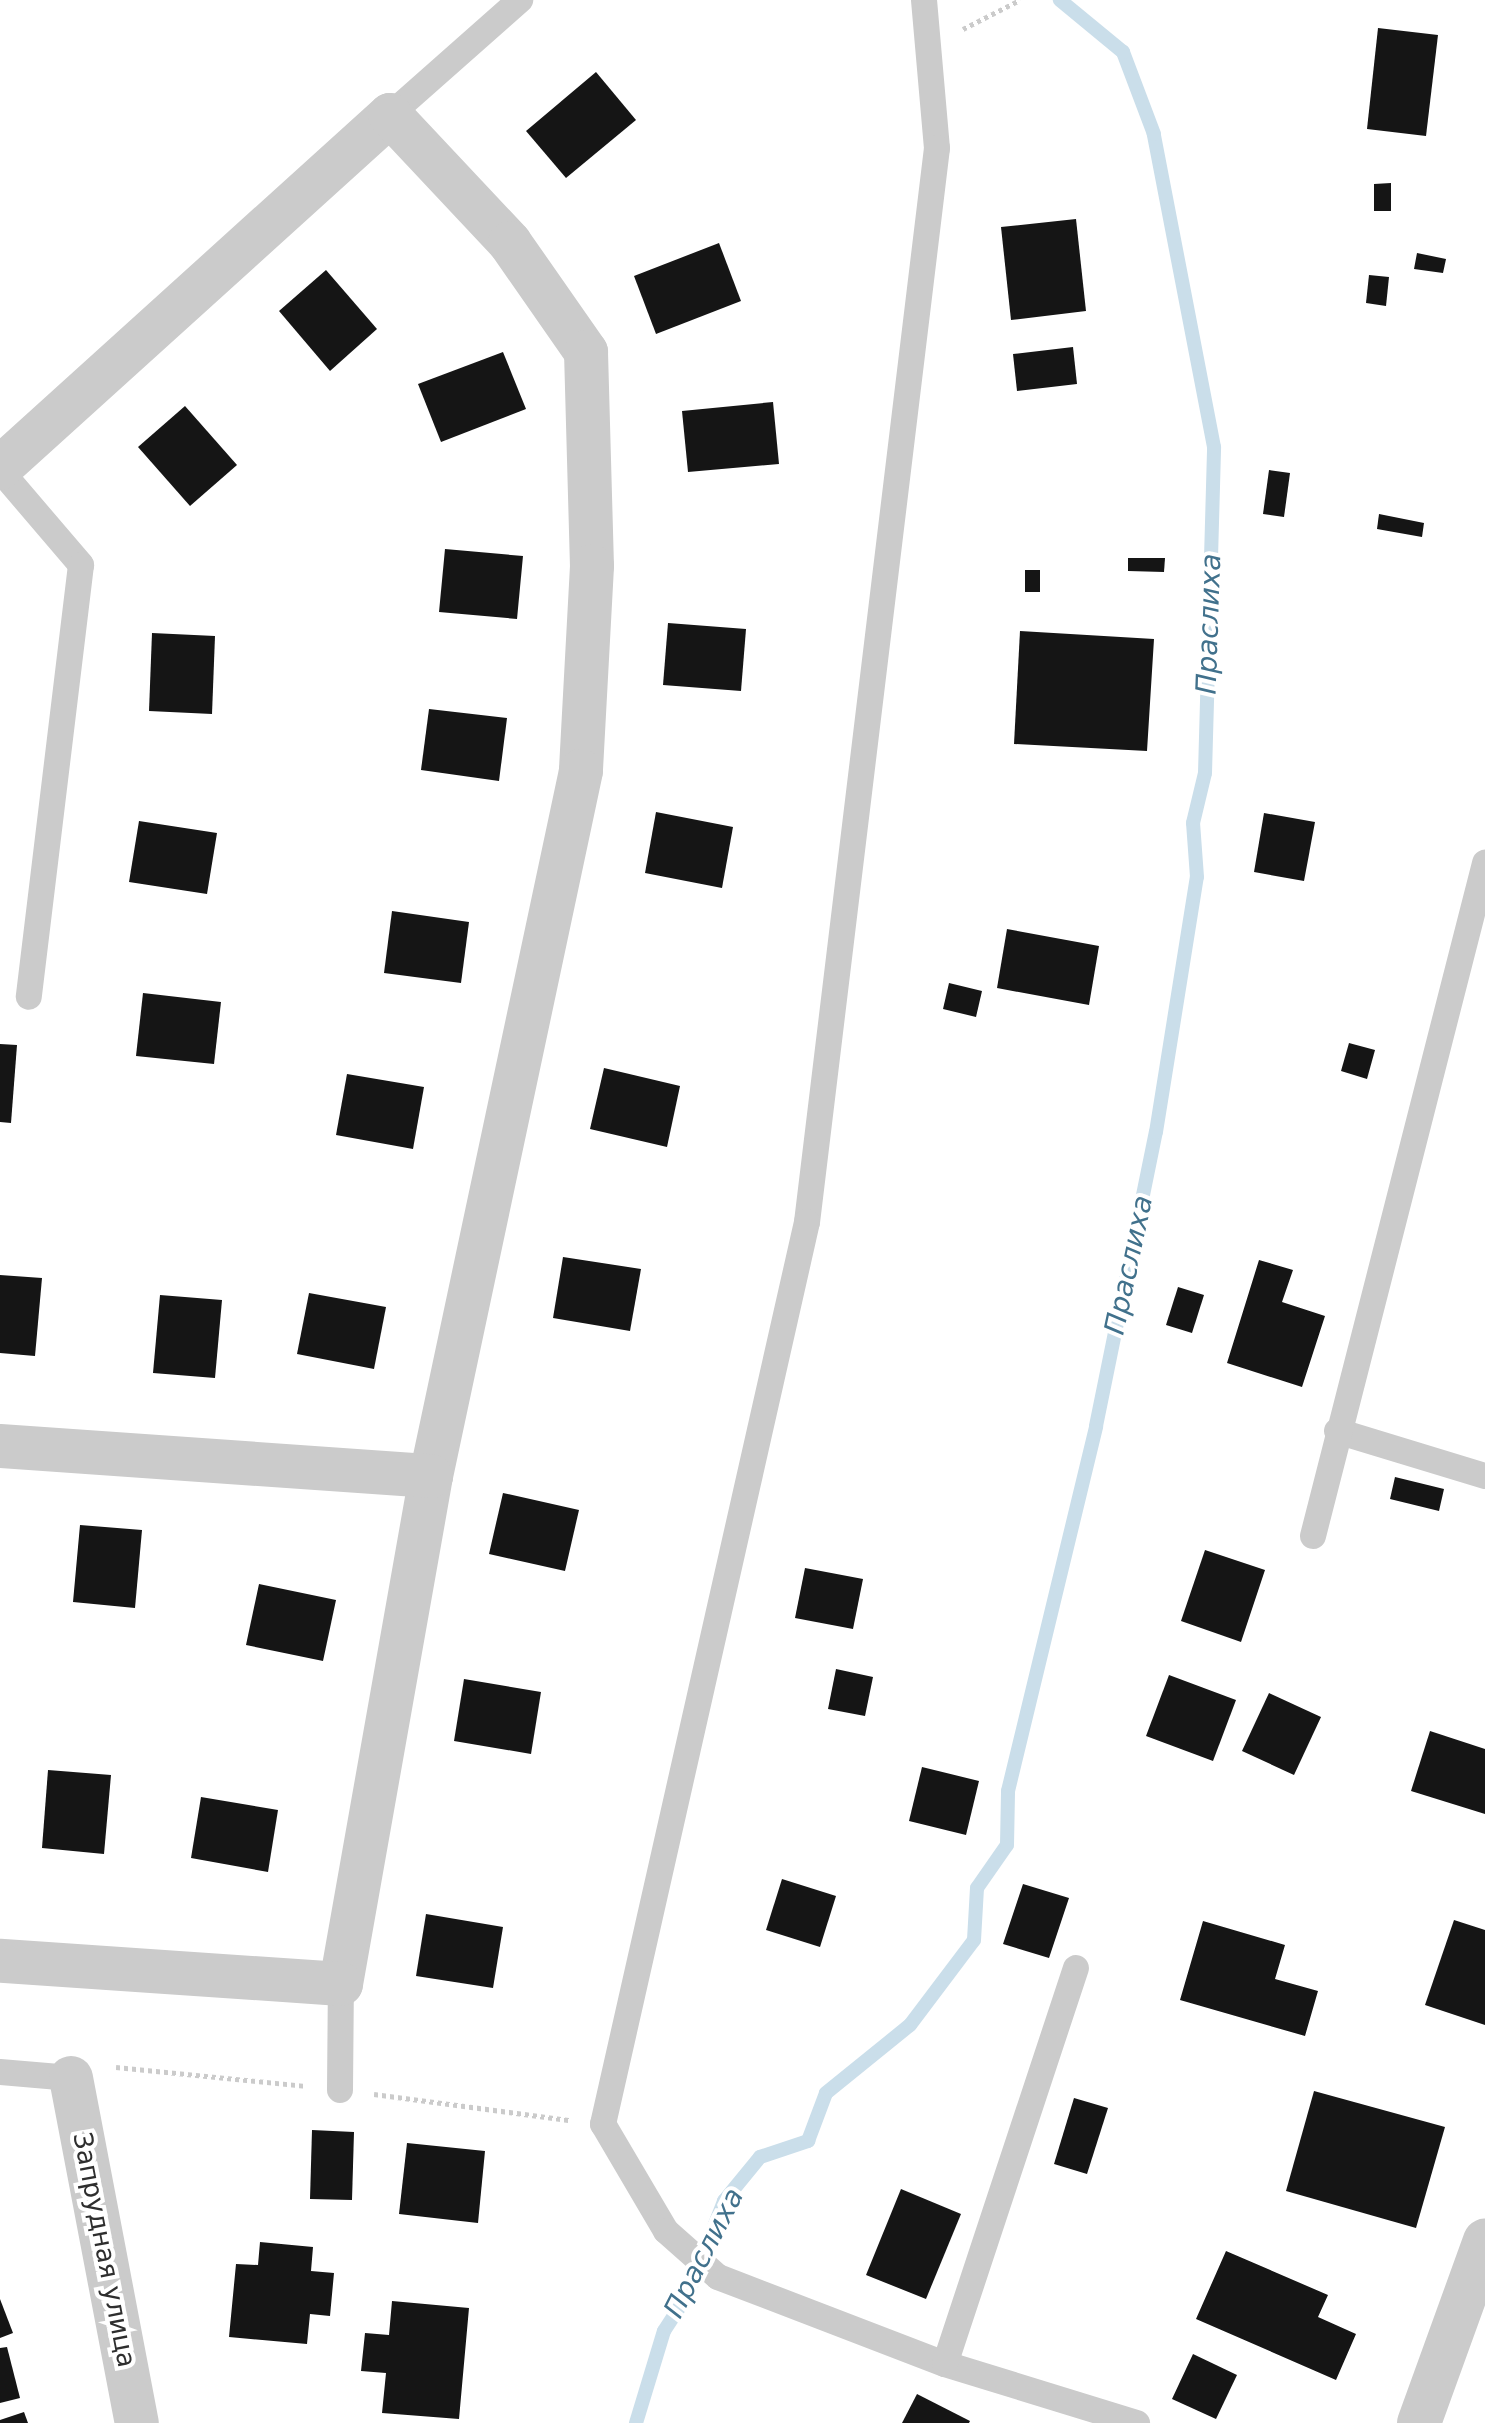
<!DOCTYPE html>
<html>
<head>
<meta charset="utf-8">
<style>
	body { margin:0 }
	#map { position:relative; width:1485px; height:2423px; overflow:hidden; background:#fff; font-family:"DejaVu Sans",sans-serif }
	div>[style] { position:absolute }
	.stream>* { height:14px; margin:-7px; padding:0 7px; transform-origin:7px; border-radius:7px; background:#cadeea }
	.building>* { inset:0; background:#151515 }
	.path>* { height:5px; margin-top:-2.5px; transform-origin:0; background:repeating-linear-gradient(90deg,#cbcbcb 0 4px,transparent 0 8px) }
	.service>* { height:26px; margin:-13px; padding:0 13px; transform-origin:13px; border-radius:13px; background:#cbcbcb }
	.minor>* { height:44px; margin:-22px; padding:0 22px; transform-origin:22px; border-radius:22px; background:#cbcbcb }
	span { translate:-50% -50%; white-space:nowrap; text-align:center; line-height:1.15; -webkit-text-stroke:8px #fff; paint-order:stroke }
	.street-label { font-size:26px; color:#2e2e2e }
	.water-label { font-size:28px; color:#41718c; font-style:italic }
</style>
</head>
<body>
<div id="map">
	<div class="stream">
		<div style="left:636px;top:2423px;width:96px;rotate:-73.1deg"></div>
		<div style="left:664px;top:2331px;width:44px;rotate:-57deg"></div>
		<div style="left:688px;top:2294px;width:100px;rotate:-68.8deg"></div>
		<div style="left:724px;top:2201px;width:57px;rotate:-50.7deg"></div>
		<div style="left:760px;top:2157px;width:51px;rotate:-18.4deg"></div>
		<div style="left:808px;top:2141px;width:51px;rotate:-69.4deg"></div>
		<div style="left:826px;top:2093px;width:108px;rotate:-39deg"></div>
		<div style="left:910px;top:2025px;width:106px;rotate:-53deg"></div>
		<div style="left:974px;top:1940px;width:52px;rotate:-86.7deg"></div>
		<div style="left:977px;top:1888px;width:52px;rotate:-55.1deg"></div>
		<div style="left:1007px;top:1845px;width:54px;rotate:-88.9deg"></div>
		<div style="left:1008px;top:1791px;width:375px;rotate:-76.4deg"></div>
		<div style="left:1096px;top:1426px;width:300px;rotate:-78.5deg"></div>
		<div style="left:1156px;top:1132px;width:258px;rotate:-80.9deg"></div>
		<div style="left:1197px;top:877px;width:54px;rotate:-94.2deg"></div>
		<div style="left:1193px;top:823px;width:51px;rotate:-76.5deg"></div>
		<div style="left:1205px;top:773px;width:326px;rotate:-88.4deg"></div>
		<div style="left:1214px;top:447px;width:319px;rotate:-100.9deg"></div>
		<div style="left:1154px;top:134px;width:88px;rotate:-110.7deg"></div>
		<div style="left:1123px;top:52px;width:82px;rotate:-140.5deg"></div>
	</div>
	<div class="building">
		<div style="clip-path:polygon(1378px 28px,1438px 35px,1426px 136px,1367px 129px)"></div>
		<div style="clip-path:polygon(596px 72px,636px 120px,566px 178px,526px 131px)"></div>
		<div style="clip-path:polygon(1391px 183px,1391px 211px,1374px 211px,1374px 184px)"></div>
		<div style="clip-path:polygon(1076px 219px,1086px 311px,1011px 320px,1001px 227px)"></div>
		<div style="clip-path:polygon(719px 243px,741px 301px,656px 334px,634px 276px)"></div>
		<div style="clip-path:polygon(1417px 253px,1446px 259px,1443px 273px,1414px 269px)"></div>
		<div style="clip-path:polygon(326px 270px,377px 329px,330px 371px,279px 311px)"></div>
		<div style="clip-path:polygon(1369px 275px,1389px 277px,1386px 306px,1366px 303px)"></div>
		<div style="clip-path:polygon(1073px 347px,1077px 384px,1017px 391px,1013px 354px)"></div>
		<div style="clip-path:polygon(503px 352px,526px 409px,441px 442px,418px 384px)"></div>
		<div style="clip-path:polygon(773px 402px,779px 464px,688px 472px,682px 411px)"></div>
		<div style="clip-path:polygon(185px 406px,237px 465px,190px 506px,138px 447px)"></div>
		<div style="clip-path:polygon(1269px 470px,1290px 473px,1284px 517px,1263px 514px)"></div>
		<div style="clip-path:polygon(1379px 514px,1424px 523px,1422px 537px,1377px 529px)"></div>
		<div style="clip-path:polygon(445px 549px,523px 556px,517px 619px,439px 612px)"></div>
		<div style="clip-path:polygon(1128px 558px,1165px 558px,1164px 572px,1128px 571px)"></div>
		<div style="clip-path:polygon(1025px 570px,1040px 570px,1040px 592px,1025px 592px)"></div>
		<div style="clip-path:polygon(668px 623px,746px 629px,741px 691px,663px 685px)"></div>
		<div style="clip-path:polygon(1020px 631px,1154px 639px,1147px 751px,1014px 744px)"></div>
		<div style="clip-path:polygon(152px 633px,215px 636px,212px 714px,149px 711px)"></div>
		<div style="clip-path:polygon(429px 709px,507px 718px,499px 781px,421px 770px)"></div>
		<div style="clip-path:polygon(656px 812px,733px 827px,722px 888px,645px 873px)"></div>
		<div style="clip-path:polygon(1264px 813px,1315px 822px,1304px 881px,1254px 872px)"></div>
		<div style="clip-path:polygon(139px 821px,217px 833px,207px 894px,129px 882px)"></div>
		<div style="clip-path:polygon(392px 911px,469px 922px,461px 983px,384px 973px)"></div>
		<div style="clip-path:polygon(1007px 929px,1099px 946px,1089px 1005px,997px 988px)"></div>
		<div style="clip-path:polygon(949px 983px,982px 991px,976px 1017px,943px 1009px)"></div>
		<div style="clip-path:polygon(143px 993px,221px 1002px,214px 1064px,136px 1056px)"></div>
		<div style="clip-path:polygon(1349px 1043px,1375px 1050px,1367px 1079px,1341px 1071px)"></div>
		<div style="clip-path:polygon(0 1044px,17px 1045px,11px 1123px,0 1122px)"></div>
		<div style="clip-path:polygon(604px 1068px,680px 1086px,667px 1147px,590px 1129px)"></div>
		<div style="clip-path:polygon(347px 1074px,424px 1087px,413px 1149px,336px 1135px)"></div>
		<div style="clip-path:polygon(563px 1257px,641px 1269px,630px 1331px,553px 1318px)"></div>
		<div style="clip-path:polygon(1259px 1260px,1293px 1270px,1282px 1302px,1325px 1316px,1302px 1387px,1227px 1363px)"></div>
		<div style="clip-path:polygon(0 1275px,42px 1278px,35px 1356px,0 1353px)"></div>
		<div style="clip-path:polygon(1178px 1287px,1204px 1295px,1192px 1333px,1166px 1325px)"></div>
		<div style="clip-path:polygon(309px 1293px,386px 1307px,374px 1369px,297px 1354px)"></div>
		<div style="clip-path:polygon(160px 1295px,222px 1300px,215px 1378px,153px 1373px)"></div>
		<div style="clip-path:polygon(1395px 1477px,1444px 1489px,1439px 1511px,1390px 1499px)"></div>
		<div style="clip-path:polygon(503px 1493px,579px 1510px,565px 1571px,489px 1554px)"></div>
		<div style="clip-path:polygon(80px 1525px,142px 1530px,135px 1608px,73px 1602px)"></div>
		<div style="clip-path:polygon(1205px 1550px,1265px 1570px,1241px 1642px,1181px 1621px)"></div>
		<div style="clip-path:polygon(805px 1568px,863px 1579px,853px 1629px,795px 1618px)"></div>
		<div style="clip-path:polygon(259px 1584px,336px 1600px,323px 1661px,246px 1645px)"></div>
		<div style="clip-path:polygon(836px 1669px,873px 1677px,865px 1716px,828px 1709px)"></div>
		<div style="clip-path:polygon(1169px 1675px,1236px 1700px,1213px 1761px,1146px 1736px)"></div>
		<div style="clip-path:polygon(464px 1679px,541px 1692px,531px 1754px,454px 1741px)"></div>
		<div style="clip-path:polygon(1269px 1693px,1321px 1717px,1294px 1775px,1242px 1751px)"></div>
		<div style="clip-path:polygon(1430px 1731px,1485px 1749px,1485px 1814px,1411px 1791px)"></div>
		<div style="clip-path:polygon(922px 1767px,979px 1781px,966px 1835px,909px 1821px)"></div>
		<div style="clip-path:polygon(48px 1770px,111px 1775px,104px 1854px,42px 1848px)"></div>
		<div style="clip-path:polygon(201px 1797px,278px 1810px,268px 1872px,191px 1858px)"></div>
		<div style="clip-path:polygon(782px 1879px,836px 1896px,820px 1947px,766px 1930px)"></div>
		<div style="clip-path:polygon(1023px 1884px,1069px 1898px,1049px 1958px,1003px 1944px)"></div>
		<div style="clip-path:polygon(426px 1914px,503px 1927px,493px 1988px,416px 1976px)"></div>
		<div style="clip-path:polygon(1454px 1920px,1485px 1930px,1485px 2025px,1425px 2005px)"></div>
		<div style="clip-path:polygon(1203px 1921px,1285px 1945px,1275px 1979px,1318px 1991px,1305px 2036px,1180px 2000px)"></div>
		<div style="clip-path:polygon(1314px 2091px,1445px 2127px,1416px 2228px,1286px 2191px)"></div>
		<div style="clip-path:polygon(1074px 2098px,1108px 2108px,1087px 2174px,1054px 2164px)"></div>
		<div style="clip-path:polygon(312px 2130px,354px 2132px,352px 2200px,310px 2199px)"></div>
		<div style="clip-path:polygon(407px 2143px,485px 2151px,478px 2223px,399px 2214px)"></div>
		<div style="clip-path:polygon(901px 2189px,961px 2214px,926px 2299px,866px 2275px)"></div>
		<div style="clip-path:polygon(260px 2242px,313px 2247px,311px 2271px,334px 2273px,330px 2316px,310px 2314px,307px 2344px,229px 2337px,236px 2264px,258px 2265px)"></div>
		<div style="clip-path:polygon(1226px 2251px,1328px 2295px,1318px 2317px,1356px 2334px,1336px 2380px,1196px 2319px)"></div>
		<div style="clip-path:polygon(0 2299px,13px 2333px,0 2338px)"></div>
		<div style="clip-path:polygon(392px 2301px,469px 2308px,459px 2419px,382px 2413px,386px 2373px,361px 2371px,365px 2333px,389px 2335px)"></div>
		<div style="clip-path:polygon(7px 2347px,20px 2398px,0 2403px,0 2348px)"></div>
		<div style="clip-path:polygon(1193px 2354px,1237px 2375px,1216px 2419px,1172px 2399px)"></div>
		<div style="clip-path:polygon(917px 2394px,970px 2421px,969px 2423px,902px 2423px)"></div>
		<div style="clip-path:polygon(24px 2412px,28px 2423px,0 2423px,0 2420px)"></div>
	</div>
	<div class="path">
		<div style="left:963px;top:29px;width:64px;rotate:-27deg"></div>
		<div style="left:116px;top:2067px;width:190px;rotate:5.7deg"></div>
		<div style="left:374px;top:2094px;width:198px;rotate:7.6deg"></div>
	</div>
	<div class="service">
		<div style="left:924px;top:0;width:149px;rotate:85deg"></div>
		<div style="left:937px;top:148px;width:1082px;rotate:96.9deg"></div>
		<div style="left:807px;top:1222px;width:925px;rotate:102.74deg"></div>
		<div style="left:603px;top:2124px;width:124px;rotate:59.5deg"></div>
		<div style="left:666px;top:2231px;width:69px;rotate:41.5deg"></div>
		<div style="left:718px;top:2277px;width:243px;rotate:21deg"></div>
		<div style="left:945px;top:2364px;width:201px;rotate:17.1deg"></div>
		<div style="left:390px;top:115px;width:174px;rotate:-41.5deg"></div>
		<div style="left:0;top:470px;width:125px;rotate:49.5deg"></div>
		<div style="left:81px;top:565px;width:435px;rotate:96.9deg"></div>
		<div style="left:1337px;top:1431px;width:155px;rotate:16.9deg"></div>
		<div style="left:1313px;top:1536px;width:695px;rotate:-75.66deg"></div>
		<div style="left:0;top:2072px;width:71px;rotate:4.8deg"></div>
		<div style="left:340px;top:2090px;width:106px;rotate:-89.5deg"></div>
		<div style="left:945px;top:2364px;width:417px;rotate:-71.7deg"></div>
	</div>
	<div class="minor">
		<div style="left:0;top:468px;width:526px;rotate:-42.15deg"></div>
		<div style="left:390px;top:115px;width:175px;rotate:46.8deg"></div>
		<div style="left:510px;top:243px;width:133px;rotate:55.1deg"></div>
		<div style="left:586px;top:352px;width:214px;rotate:88.4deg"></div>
		<div style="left:592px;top:566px;width:205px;rotate:93.1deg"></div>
		<div style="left:581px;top:771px;width:721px;rotate:102.01deg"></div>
		<div style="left:431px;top:1476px;width:516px;rotate:100.05deg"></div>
		<div style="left:341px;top:1984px;width:342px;rotate:-176.1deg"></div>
		<div style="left:0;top:1446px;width:432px;rotate:4deg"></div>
		<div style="left:71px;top:2078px;width:351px;rotate:79.2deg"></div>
		<div style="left:1419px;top:2423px;width:194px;rotate:-70.1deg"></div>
	</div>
	<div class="street-label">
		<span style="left:104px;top:2250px;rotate:79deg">Запрудная улица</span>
	</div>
	<div class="water-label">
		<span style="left:1209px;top:624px;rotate:-88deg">Праслиха</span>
		<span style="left:1129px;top:1265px;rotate:-78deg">Праслиха</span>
		<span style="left:704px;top:2253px;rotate:-63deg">Праслиха</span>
	</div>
</div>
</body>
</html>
